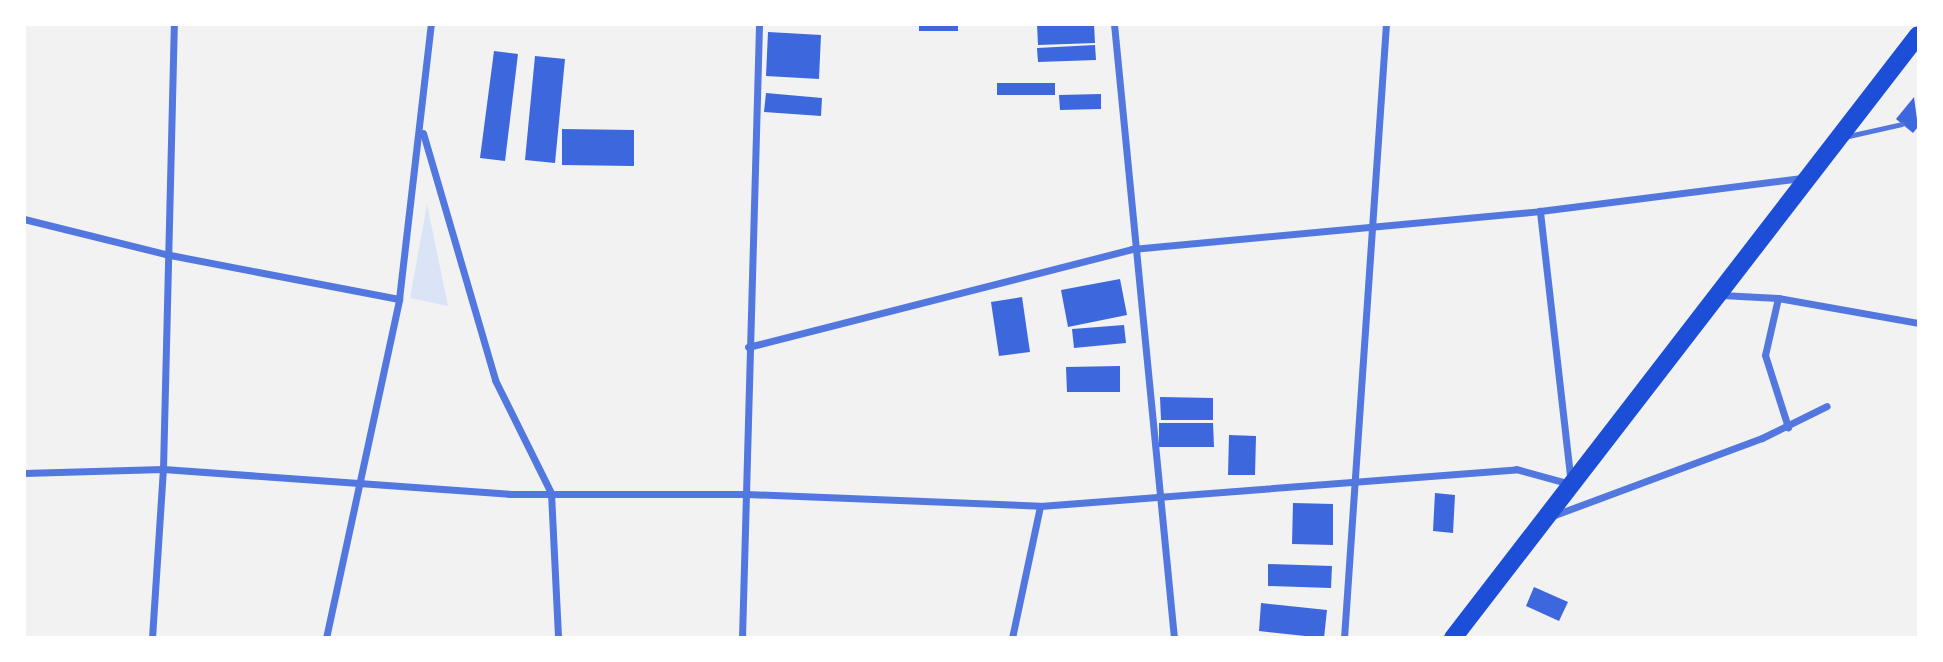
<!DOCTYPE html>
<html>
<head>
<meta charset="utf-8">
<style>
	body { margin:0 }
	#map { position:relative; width:1943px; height:662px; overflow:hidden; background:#f2f2f2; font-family:"Work Sans",sans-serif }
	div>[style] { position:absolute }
	.green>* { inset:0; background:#dbe4f7 }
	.building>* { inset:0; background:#3d67dc }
	.service>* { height:5px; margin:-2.5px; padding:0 2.5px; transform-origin:2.5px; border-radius:2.5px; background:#5277de }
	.minor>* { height:7px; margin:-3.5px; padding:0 3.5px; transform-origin:3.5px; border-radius:3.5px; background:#5277de }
	.primary>* { height:18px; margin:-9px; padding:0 9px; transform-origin:9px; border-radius:9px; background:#1d4ed8 }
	span { translate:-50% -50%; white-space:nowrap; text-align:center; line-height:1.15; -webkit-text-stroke:5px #fff; paint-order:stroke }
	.frame { position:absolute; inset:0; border:26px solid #fff; pointer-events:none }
</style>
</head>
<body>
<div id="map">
	<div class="green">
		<div style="clip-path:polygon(427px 204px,448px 306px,410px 298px)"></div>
	</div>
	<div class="building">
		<div style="clip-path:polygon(919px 24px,958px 24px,958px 31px,919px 31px)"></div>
		<div style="clip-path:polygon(1037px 24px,1094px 24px,1095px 43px,1038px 45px)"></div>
		<div style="clip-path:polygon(768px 32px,821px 35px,819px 79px,766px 76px)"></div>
		<div style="clip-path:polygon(1095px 45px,1096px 60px,1038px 62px,1037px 48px)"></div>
		<div style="clip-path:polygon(494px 51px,518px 54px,505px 161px,480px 158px)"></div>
		<div style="clip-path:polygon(535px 56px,565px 59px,555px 163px,525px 160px)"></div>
		<div style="clip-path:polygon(997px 83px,1055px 83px,1055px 95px,997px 95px)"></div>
		<div style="clip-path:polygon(766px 93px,822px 98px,821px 116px,764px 112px)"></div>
		<div style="clip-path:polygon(1101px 94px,1101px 109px,1060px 110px,1059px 95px)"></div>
		<div style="clip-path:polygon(1914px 97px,1918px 127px,1913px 133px,1896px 119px)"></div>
		<div style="clip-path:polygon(562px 129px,634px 130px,634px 166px,562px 165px)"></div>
		<div style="clip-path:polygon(1120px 279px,1127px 315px,1068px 327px,1061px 290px)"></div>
		<div style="clip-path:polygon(1022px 297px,1030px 352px,999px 356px,991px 302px)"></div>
		<div style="clip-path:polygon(1124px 325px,1126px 343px,1074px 348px,1072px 329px)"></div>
		<div style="clip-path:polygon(1120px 366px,1120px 392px,1067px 392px,1066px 367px)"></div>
		<div style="clip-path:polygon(1160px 397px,1213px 398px,1213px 420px,1161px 420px)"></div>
		<div style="clip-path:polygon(1159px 423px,1213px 423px,1214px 447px,1159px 447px)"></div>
		<div style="clip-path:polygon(1229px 435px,1256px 436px,1255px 475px,1228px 475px)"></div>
		<div style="clip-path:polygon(1435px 493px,1455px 495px,1453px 533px,1433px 531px)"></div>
		<div style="clip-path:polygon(1293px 503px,1333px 504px,1333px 545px,1292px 544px)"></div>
		<div style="clip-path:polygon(1268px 564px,1332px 566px,1331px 588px,1268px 586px)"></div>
		<div style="clip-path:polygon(1534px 587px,1568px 602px,1559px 621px,1526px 606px)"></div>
		<div style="clip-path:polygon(1261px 603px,1327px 610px,1324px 638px,1259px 631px)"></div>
	</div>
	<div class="service">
		<div style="left:1844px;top:137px;width:59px;rotate:-12.6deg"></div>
	</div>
	<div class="minor">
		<div style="left:1114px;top:24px;width:617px;rotate:84.42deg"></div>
		<div style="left:423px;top:133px;width:257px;rotate:73.7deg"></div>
		<div style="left:495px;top:380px;width:126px;rotate:63.6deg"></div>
		<div style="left:551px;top:493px;width:145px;rotate:87.2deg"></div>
		<div style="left:24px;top:219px;width:150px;rotate:13.9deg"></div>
		<div style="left:170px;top:255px;width:233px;rotate:10.9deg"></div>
		<div style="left:1721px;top:295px;width:57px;rotate:3deg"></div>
		<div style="left:1778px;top:298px;width:142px;rotate:10.1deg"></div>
		<div style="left:1778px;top:298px;width:58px;rotate:102.8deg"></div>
		<div style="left:1765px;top:355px;width:76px;rotate:72.3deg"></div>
		<div style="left:748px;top:347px;width:396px;rotate:-14.3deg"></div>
		<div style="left:1132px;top:249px;width:410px;rotate:-5.3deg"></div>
		<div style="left:1540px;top:211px;width:264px;rotate:-7.2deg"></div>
		<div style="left:24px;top:473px;width:139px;rotate:-1.6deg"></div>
		<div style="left:163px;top:469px;width:347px;rotate:4.1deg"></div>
		<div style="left:509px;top:494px;width:238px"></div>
		<div style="left:747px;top:494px;width:293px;rotate:2.3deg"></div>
		<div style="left:1040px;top:506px;width:477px;rotate:-4.4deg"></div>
		<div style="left:1516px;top:469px;width:57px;rotate:15.3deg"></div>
		<div style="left:1571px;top:484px;width:275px;rotate:-96.5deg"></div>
		<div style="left:1552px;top:516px;width:224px;rotate:-20.4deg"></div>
		<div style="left:1762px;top:438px;width:72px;rotate:-26.2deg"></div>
		<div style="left:152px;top:638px;width:169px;rotate:-86.3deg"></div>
		<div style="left:163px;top:469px;width:445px;rotate:-88.6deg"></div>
		<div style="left:326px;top:638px;width:347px;rotate:-77.8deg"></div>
		<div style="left:399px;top:299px;width:277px;rotate:-83.4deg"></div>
		<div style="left:742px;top:638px;width:614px;rotate:-88.41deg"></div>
		<div style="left:1012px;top:638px;width:135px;rotate:-78deg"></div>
		<div style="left:1344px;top:638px;width:615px;rotate:-86.09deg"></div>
	</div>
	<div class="primary">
		<div style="left:1453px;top:638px;width:761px;rotate:-52.36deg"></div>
	</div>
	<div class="frame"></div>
</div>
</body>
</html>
